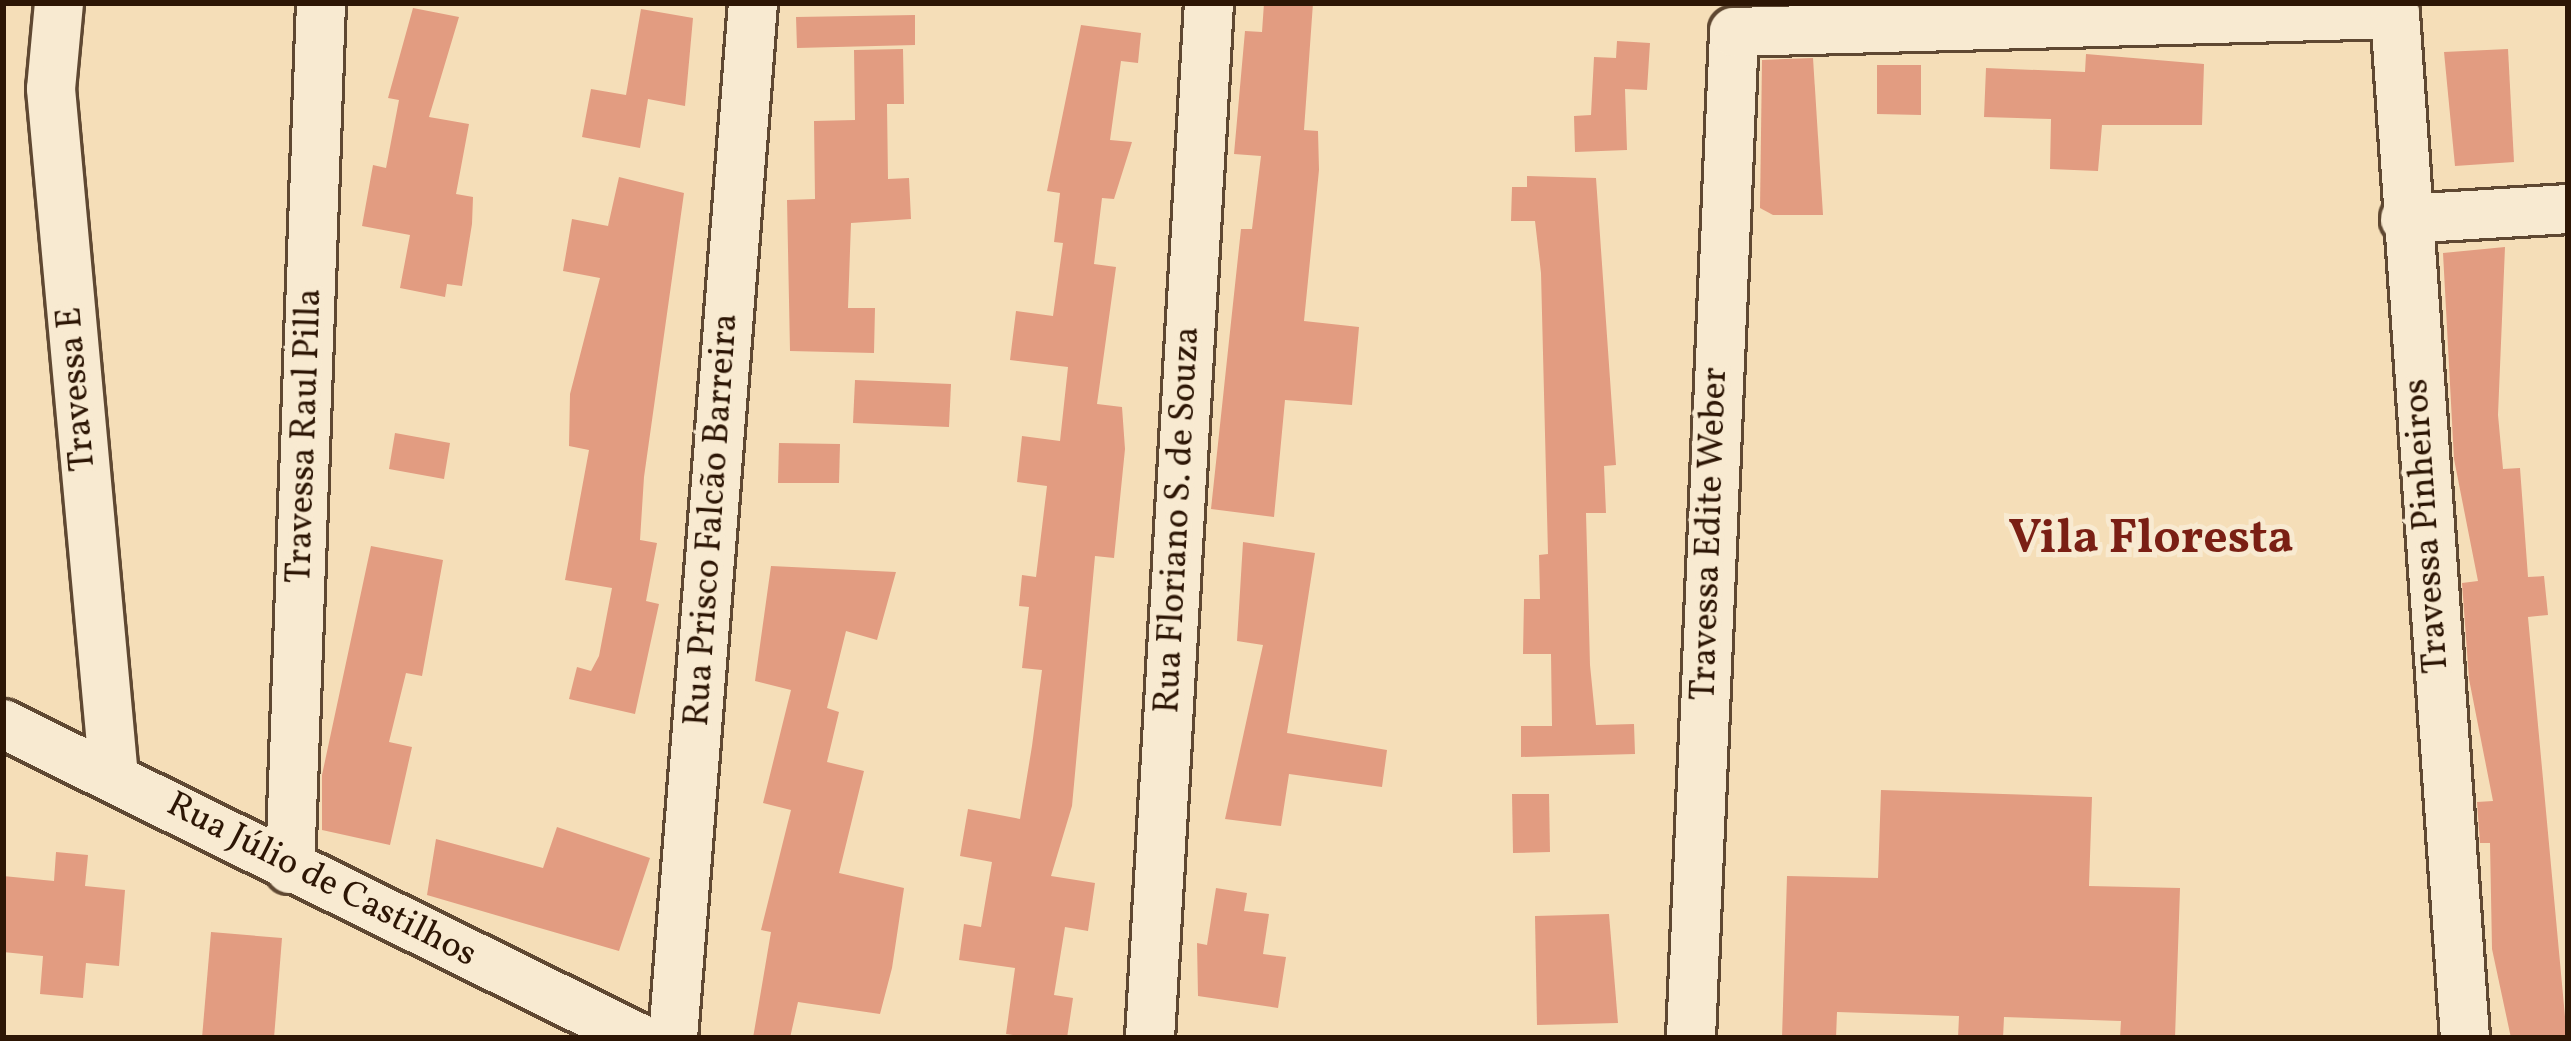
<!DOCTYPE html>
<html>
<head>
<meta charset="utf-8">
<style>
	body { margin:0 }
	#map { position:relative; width:2571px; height:1041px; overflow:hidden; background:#f5deb8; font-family:Vollkorn,serif }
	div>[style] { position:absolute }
	.building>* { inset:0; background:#e29c81 }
	.roads { filter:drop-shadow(3px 0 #5f4832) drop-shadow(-3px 0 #5f4832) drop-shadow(0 3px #5f4832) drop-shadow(0 -3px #5f4832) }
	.minor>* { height:48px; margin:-24px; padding:0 24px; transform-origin:24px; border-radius:24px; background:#f8ead1 }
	span { translate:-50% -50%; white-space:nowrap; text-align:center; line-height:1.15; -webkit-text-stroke:10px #f8ead1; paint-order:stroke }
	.street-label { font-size:36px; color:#2d1605 }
	.district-label { font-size:48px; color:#7a1f14; font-weight:700 }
	.frame { position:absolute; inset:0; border:6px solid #2d1605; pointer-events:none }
</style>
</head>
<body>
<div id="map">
	<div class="building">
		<div style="clip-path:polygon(1264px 3px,1313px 3px,1304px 130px,1318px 131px,1319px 170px,1304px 321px,1359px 327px,1352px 405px,1285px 400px,1274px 517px,1211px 509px,1241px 229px,1252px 229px,1261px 156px,1234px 154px,1245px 31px,1262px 32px)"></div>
		<div style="clip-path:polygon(413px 8px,459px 17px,429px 117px,469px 124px,456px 194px,473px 197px,472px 224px,462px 286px,447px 284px,445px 297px,400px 288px,410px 235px,362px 226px,373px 165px,386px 168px,399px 100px,388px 98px)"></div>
		<div style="clip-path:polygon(641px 9px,693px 18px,685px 106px,648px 99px,640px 148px,582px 137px,591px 89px,626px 95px)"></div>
		<div style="clip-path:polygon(915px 15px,915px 45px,797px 48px,796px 17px)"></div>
		<div style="clip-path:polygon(1081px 25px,1141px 33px,1138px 63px,1121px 61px,1110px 140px,1132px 142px,1114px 199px,1102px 198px,1094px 264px,1116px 267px,1097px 404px,1122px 407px,1125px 449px,1114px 558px,1095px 556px,1072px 806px,1051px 876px,1095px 883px,1088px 931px,1065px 927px,1054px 995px,1073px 998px,1067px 1038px,1034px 1038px,1006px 1034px,1015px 968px,959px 960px,964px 924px,981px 927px,992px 862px,960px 856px,968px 809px,1020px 819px,1032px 746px,1042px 670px,1022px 668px,1029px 607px,1019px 606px,1022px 575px,1036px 577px,1047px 486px,1017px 482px,1022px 436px,1060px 441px,1068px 367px,1010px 360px,1016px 311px,1053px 316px,1063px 243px,1054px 242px,1060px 193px,1047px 191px)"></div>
		<div style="clip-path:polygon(1617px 41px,1650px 43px,1647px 90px,1625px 89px,1627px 150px,1575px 152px,1574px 116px,1591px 115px,1594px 57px,1616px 58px)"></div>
		<div style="clip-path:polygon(903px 49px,904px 104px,887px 104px,888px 179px,909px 178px,911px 219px,851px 223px,848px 308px,875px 308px,874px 353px,790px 351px,787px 200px,815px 199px,814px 121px,855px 120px,854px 50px)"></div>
		<div style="clip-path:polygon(2508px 49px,2514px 162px,2455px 166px,2444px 52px)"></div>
		<div style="clip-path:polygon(2086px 54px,2204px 64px,2202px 125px,2102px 125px,2098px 171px,2050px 169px,2051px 119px,1984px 117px,1986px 68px,2085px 72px)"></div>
		<div style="clip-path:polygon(1813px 58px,1823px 215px,1773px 215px,1760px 208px,1762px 60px)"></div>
		<div style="clip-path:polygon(1877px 65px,1921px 65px,1921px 115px,1877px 114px)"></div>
		<div style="clip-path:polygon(1527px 176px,1596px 178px,1616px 465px,1604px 466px,1606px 513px,1586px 513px,1590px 665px,1596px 725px,1634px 724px,1635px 754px,1521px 757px,1521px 726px,1552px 726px,1551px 654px,1523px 654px,1524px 599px,1540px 599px,1539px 555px,1548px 554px,1541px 273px,1535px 221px,1511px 221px,1512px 187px,1527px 187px)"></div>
		<div style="clip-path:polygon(619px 177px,684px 193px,644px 477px,640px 540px,657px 543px,646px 601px,659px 604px,635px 714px,569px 699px,577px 667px,591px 671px,599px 656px,612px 588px,565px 580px,589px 450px,569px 446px,570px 394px,600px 278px,563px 271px,572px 219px,608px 226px)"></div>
		<div style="clip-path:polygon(2505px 247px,2498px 415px,2503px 469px,2520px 468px,2528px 577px,2544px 576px,2548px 615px,2528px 617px,2567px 1038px,2511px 1038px,2492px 949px,2490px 843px,2480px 843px,2477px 802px,2493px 801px,2469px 679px,2462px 583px,2478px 581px,2454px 459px,2443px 253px)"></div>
		<div style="clip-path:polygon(855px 380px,951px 384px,949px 427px,853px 423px)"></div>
		<div style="clip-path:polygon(395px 433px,450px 443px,444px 479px,389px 469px)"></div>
		<div style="clip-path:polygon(779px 443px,840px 444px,839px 483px,778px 483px)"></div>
		<div style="clip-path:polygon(1243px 542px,1315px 553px,1287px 733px,1387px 750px,1382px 787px,1289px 774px,1281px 826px,1225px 819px,1263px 645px,1237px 641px)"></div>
		<div style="clip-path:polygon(371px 546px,443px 560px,422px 676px,406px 673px,389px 742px,412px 747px,390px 845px,322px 830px,322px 775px)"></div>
		<div style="clip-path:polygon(771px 566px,896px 572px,877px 640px,846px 631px,827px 708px,839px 712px,827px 762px,864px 771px,839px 873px,904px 888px,892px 968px,880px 1014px,798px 1002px,790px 1038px,753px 1038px,771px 932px,761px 930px,791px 810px,763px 803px,791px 690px,755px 681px)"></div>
		<div style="clip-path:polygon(1881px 790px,2092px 797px,2089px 886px,2180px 888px,2175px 1038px,2120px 1038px,2121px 1021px,2004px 1017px,2003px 1038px,1958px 1038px,1959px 1016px,1837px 1012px,1836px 1038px,1782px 1038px,1787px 876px,1878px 878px)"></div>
		<div style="clip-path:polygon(1512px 794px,1549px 794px,1550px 852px,1513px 853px)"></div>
		<div style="clip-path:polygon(557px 827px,650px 858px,619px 951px,427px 895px,436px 839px,543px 868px)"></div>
		<div style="clip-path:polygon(56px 852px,88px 855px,85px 886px,125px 890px,119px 966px,86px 963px,83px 998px,40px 994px,43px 956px,3px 952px,3px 876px,54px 881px)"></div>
		<div style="clip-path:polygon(1216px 888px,1247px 893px,1244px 911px,1269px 914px,1263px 954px,1286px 957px,1278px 1008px,1198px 996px,1197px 943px,1207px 945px)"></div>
		<div style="clip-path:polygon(1609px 914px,1618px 1023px,1537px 1025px,1535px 916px)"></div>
		<div style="clip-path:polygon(211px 932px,282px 938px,274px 1038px,202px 1038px)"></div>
	</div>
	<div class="roads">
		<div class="minor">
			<div style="left:59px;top:3px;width:86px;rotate:95.3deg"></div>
			<div style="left:51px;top:89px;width:691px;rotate:84.77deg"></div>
			<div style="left:2405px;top:219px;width:163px;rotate:-3.5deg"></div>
			<div style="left:3px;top:724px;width:709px;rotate:26.28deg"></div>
			<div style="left:290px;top:869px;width:867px;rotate:-87.95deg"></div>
			<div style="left:673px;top:1038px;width:1038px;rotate:-85.58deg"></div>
			<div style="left:1150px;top:1038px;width:1037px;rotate:-86.74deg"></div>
			<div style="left:1691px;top:1038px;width:1007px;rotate:-87.55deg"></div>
			<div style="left:1734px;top:32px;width:661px;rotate:-1.56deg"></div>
			<div style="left:2395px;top:14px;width:1026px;rotate:86.09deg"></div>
		</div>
	</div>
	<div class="street-label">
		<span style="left:78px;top:389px;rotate:-95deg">Travessa E</span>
		<span style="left:306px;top:436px;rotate:-88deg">Travessa Raul Pilla</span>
		<span style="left:713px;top:520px;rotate:-86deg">Rua Prisco Falcão Barreira</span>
		<span style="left:1179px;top:520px;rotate:-87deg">Rua Floriano S. de Souza</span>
		<span style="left:2428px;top:526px;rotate:-94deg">Travessa Pinheiros</span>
		<span style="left:1711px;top:534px;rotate:-88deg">Travessa Edite Weber</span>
		<span style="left:321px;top:881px;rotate:27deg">Rua Júlio de Castilhos</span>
	</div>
	<div class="district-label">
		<span style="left:2151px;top:540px">Vila Floresta</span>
	</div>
	<div class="frame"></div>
</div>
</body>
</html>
